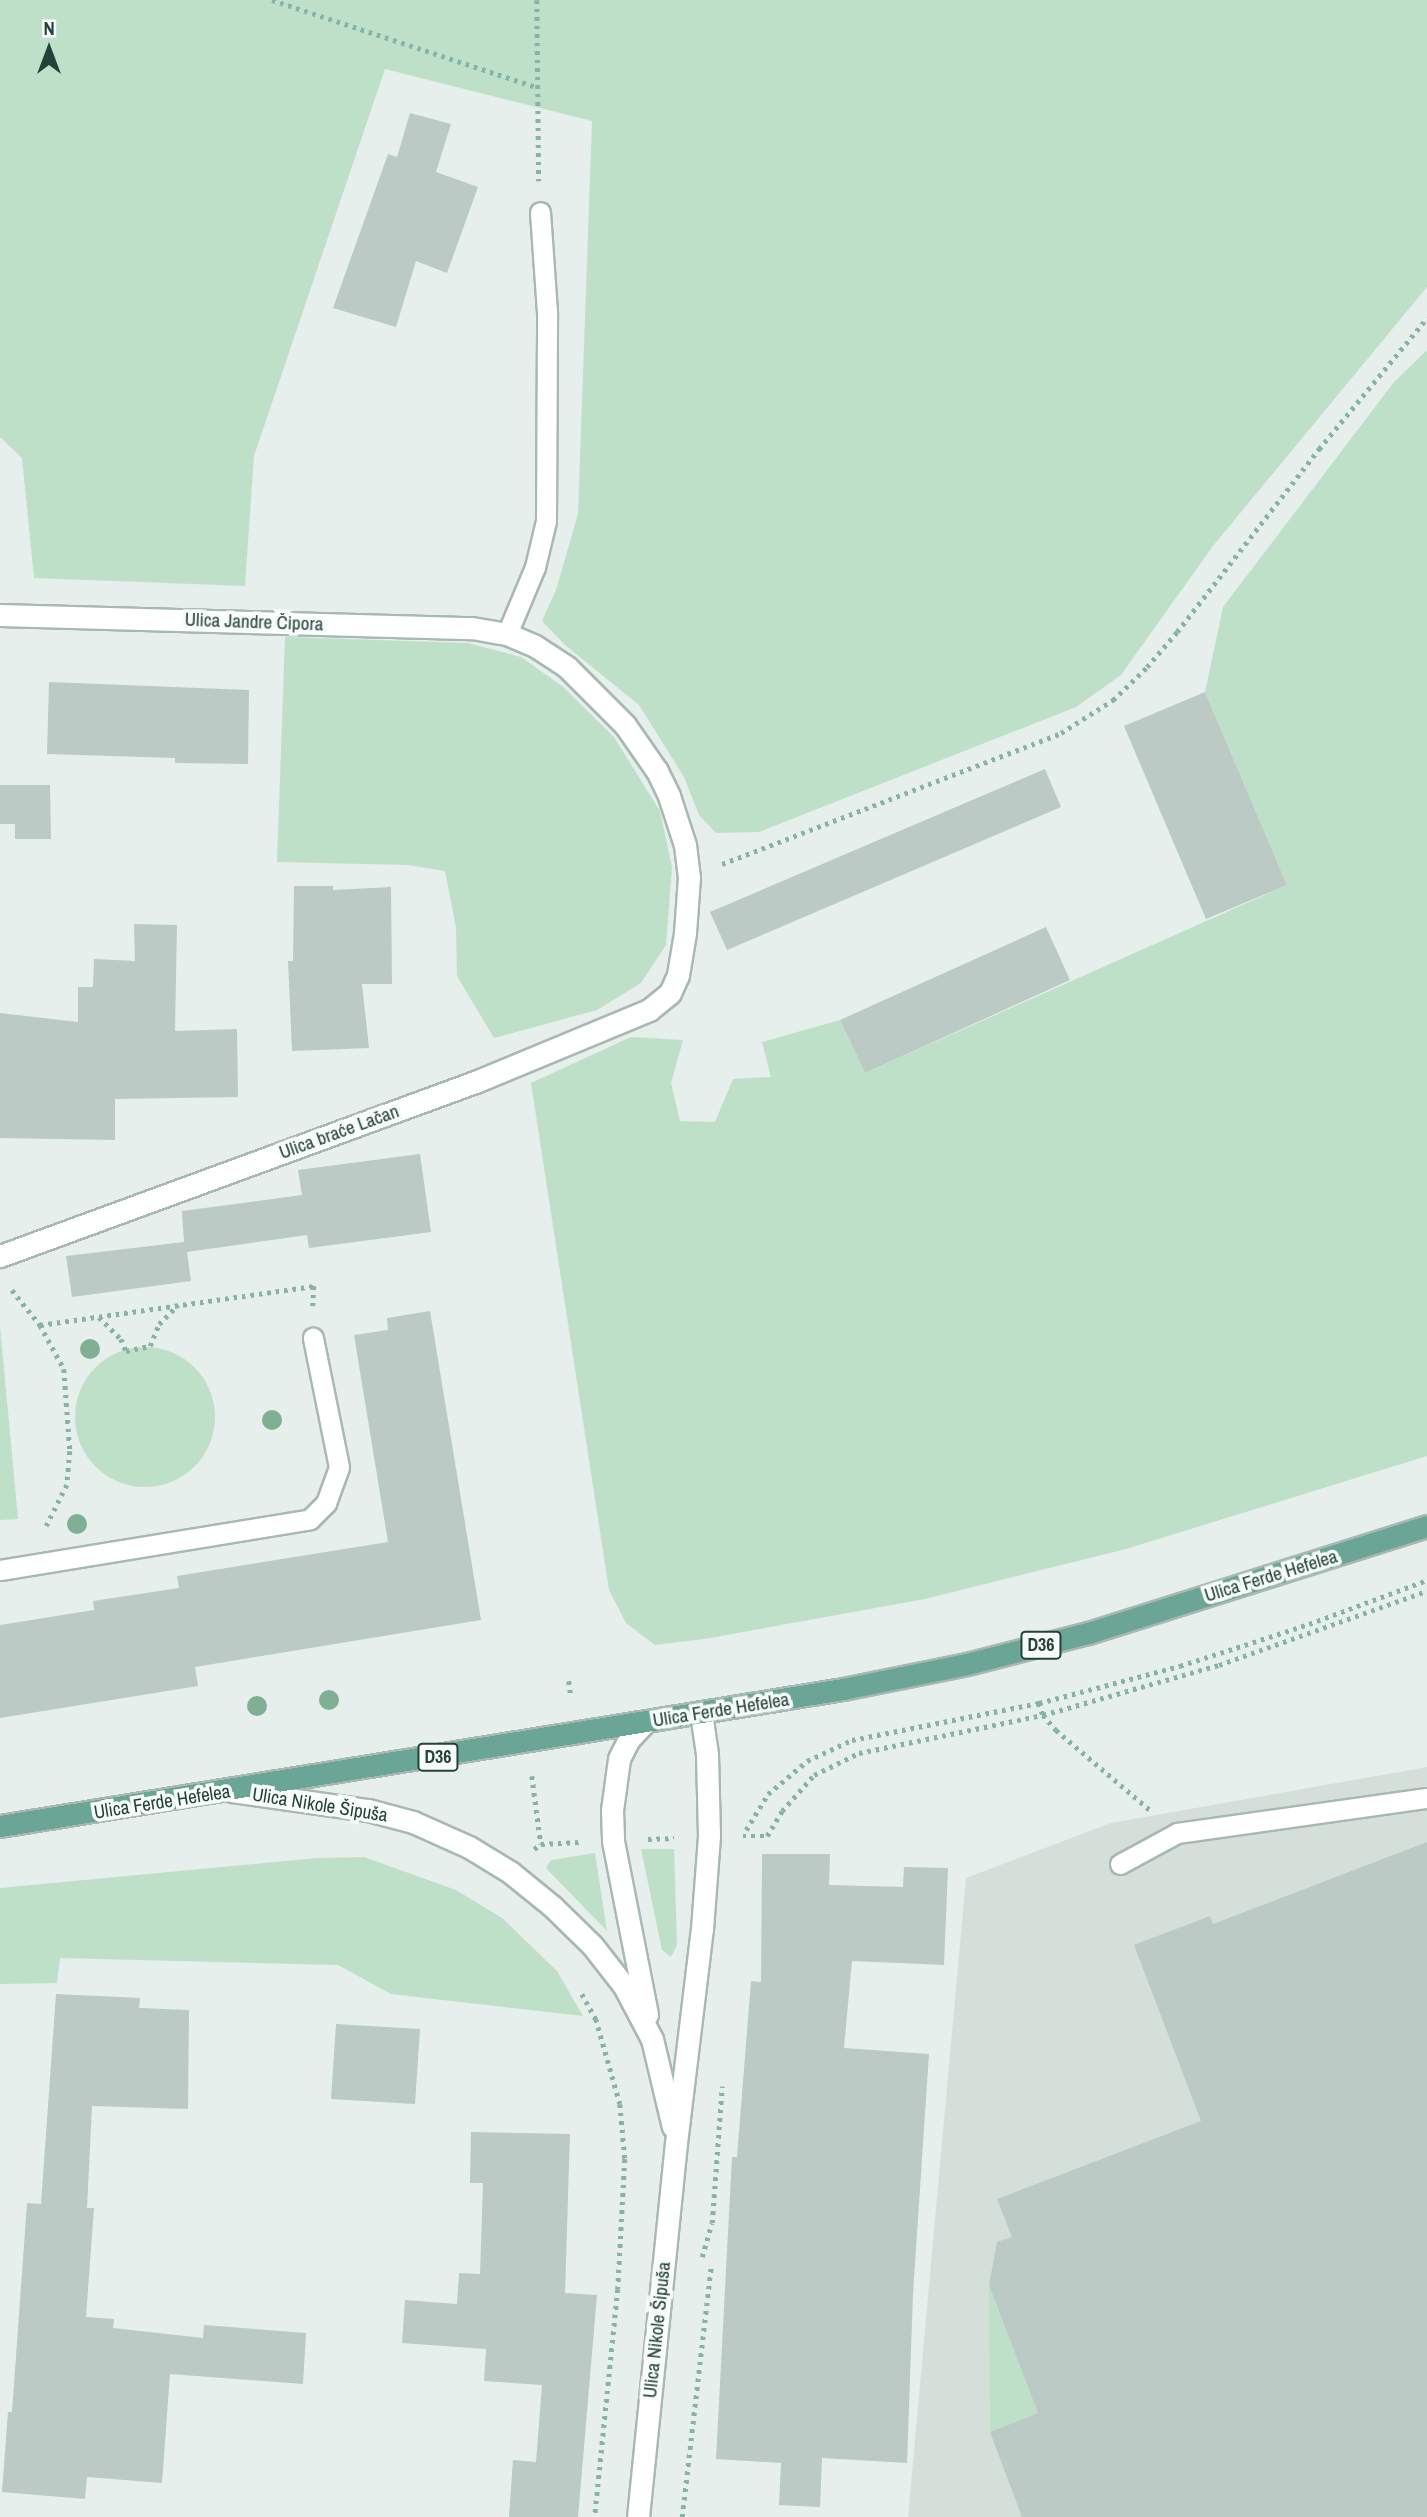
<!DOCTYPE html>
<html>
<head>
<meta charset="utf-8">
<style>
	body { margin:0 }
	#map { position:relative; width:1427px; height:2517px; overflow:hidden; background:#e6efeb; font-family:"Archivo Narrow",sans-serif }
	div>[style] { position:absolute }
	.built>* { inset:0; background:#d4dfda }
	.green>* { inset:0; background:#bfe0c8 }
	.round { border-radius:50% }
	.building>* { inset:0; background:#bbcac4 }
	.path>* { height:4.5px; margin-top:-2.25px; transform-origin:0; background:repeating-linear-gradient(90deg,#86b3a5 0 3.5px,transparent 0 8.5px) }
	.roads { filter:drop-shadow(2px 0 #a8b8b2) drop-shadow(-2px 0 #a8b8b2) drop-shadow(0 2px #a8b8b2) drop-shadow(0 -2px #a8b8b2) }
	.service>* { height:19px; margin:-9.5px; padding:0 9.5px; transform-origin:9.5px; border-radius:9.5px; background:#fff }
	.minor>* { height:21px; margin:-10.5px; padding:0 10.5px; transform-origin:10.5px; border-radius:10.5px; background:#fff }
	.primary>* { height:21px; margin:-10.5px; padding:0 10.5px; transform-origin:10.5px; border-radius:10.5px; background:#6aa596 }
	.trees>* { width:20px; height:20px; margin:-10px; border-radius:50%; background:#80af93 }
	span { translate:-50% -50%; white-space:nowrap; text-align:center; line-height:1.15; -webkit-text-stroke:7px #f7fbf9; paint-order:stroke }
	.shield-label span { padding:2px 5px; background:#f7fbf9; border:2px solid; border-radius:5px; -webkit-text-stroke-width:0 }
	.shield-label { font-size:18px; color:#24423a; font-weight:700 }
	.street-label { font-size:19px; color:#24423a }
	.north { position:absolute; left:14px; top:14px; width:70px; height:70px; -webkit-text-stroke:5px #f7fbf9; paint-order:stroke; rotate:0deg; font-size:19px; font-weight:700; line-height:28px; text-align:center; color:#24423a }
	.north::after { content:''; display:block; margin:auto; width:24px; height:32px; background:#24423a; clip-path:polygon(50% 0,100% 100%,50% 72%,0 100%) }
</style>
</head>
<body>
<div id="map">
	<div class="built">
		<div style="clip-path:polygon(1427px 1767px,1427px 2517px,908px 2517px,966px 1878px,1111px 1823px)"></div>
	</div>
	<div class="green">
		<div style="clip-path:polygon(0 0,1427px 0,1427px 287px,1213px 546px,1121px 675px,1076px 707px,759px 832px,716px 833px,699px 815px,684px 777px,639px 705px,565px 645px,542px 621px,556px 590px,578px 514px,592px 121px,385px 69px,254px 456px,245px 586px,34px 578px,22px 458px,0 437px)"></div>
		<div style="clip-path:polygon(1427px 350px,1427px 1456px,1126px 1549px,925px 1599px,704px 1639px,655px 1645px,626px 1623px,609px 1590px,531px 1083px,631px 1037px,683px 1040px,671px 1083px,680px 1121px,715px 1122px,733px 1079px,771px 1077px,762px 1042px,840px 1020px,865px 1073px,1287px 885px,1205px 692px,1223px 607px,1394px 382px)"></div>
		<div style="clip-path:polygon(285px 637px,468px 643px,521px 657px,562px 686px,614px 737px,660px 811px,672px 867px,666px 945px,641px 983px,597px 1010px,494px 1038px,457px 976px,456px 928px,445px 871px,408px 865px,277px 862px)"></div>
		<div style="clip-path:polygon(0 1326px,18px 1519px,0 1520px)"></div>
		<div class="round" style="left:75px;top:1347px;width:140px;height:140px"></div>
		<div style="clip-path:polygon(641px 1849px,674px 1849px,677px 1945px,671px 1957px,662px 1950px)"></div>
		<div style="clip-path:polygon(595px 1853px,607px 1931px,546px 1868px,551px 1860px)"></div>
		<div style="clip-path:polygon(364px 1857px,456px 1890px,502px 1918px,557px 1971px,583px 2016px,391px 1994px,338px 1965px,60px 1958px,57px 1983px,0 1984px,0 1888px,317px 1858px)"></div>
		<div style="clip-path:polygon(989px 2285px,1038px 2413px,990px 2432px)"></div>
	</div>
	<div class="building">
		<div style="clip-path:polygon(410px 113px,451px 124px,436px 172px,478px 187px,447px 273px,416px 261px,396px 327px,333px 308px,388px 154px,397px 157px)"></div>
		<div style="clip-path:polygon(49px 682px,249px 690px,248px 764px,175px 763px,175px 758px,47px 754px)"></div>
		<div style="clip-path:polygon(1205px 692px,1287px 885px,1206px 919px,1124px 726px)"></div>
		<div style="clip-path:polygon(1045px 769px,1061px 807px,727px 950px,710px 912px)"></div>
		<div style="clip-path:polygon(0 785px,50px 785px,51px 839px,15px 839px,15px 824px,0 824px)"></div>
		<div style="clip-path:polygon(294px 886px,333px 886px,333px 890px,391px 887px,392px 984px,362px 984px,369px 1048px,292px 1051px,288px 961px,293px 961px)"></div>
		<div style="clip-path:polygon(134px 924px,177px 925px,175px 1031px,237px 1029px,238px 1097px,115px 1099px,115px 1140px,0 1138px,0 1013px,78px 1022px,78px 987px,93px 987px,94px 959px,135px 961px)"></div>
		<div style="clip-path:polygon(1046px 927px,1070px 980px,865px 1073px,840px 1020px)"></div>
		<div style="clip-path:polygon(420px 1154px,431px 1232px,309px 1248px,307px 1235px,187px 1252px,191px 1281px,72px 1297px,66px 1256px,184px 1242px,182px 1211px,302px 1195px,298px 1170px)"></div>
		<div style="clip-path:polygon(430px 1311px,481px 1620px,195px 1667px,198px 1686px,0 1718px,0 1625px,94px 1610px,93px 1601px,179px 1588px,177px 1576px,388px 1542px,354px 1335px,388px 1330px,387px 1318px)"></div>
		<div style="clip-path:polygon(1427px 1842px,1427px 2517px,1022px 2517px,990px 2432px,1038px 2413px,989px 2285px,997px 2242px,1012px 2237px,997px 2199px,1201px 2121px,1134px 1945px,1210px 1916px,1213px 1924px)"></div>
		<div style="clip-path:polygon(762px 1854px,830px 1854px,829px 1885px,903px 1887px,904px 1867px,948px 1868px,944px 1965px,852px 1961px,844px 2048px,929px 2054px,913px 2294px,907px 2463px,822px 2458px,820px 2507px,779px 2505px,781px 2463px,716px 2459px,732px 2157px,737px 2157px,751px 1981px,761px 1982px)"></div>
		<div style="clip-path:polygon(56px 1994px,140px 1998px,139px 2008px,189px 2010px,188px 2109px,92px 2106px,87px 2208px,94px 2208px,86px 2317px,114px 2319px,113px 2328px,203px 2338px,204px 2325px,306px 2333px,303px 2384px,170px 2374px,162px 2483px,87px 2477px,85px 2499px,2px 2492px,8px 2412px,12px 2412px,27px 2203px,41px 2204px)"></div>
		<div style="clip-path:polygon(336px 2024px,420px 2029px,415px 2104px,331px 2099px)"></div>
		<div style="clip-path:polygon(471px 2132px,570px 2134px,565px 2293px,597px 2295px,578px 2517px,509px 2517px,513px 2460px,536px 2462px,542px 2385px,484px 2381px,486px 2349px,402px 2343px,405px 2300px,457px 2304px,459px 2273px,480px 2274px,483px 2183px,470px 2183px)"></div>
	</div>
	<div class="path">
		<div style="left:272px;top:0;width:279px;rotate:18.2deg"></div>
		<div style="left:537px;top:0;width:181px;rotate:89.4deg"></div>
		<div style="left:722px;top:864px;width:363px;rotate:-21.1deg"></div>
		<div style="left:1061px;top:733px;width:62px;rotate:-32.4deg"></div>
		<div style="left:1113px;top:700px;width:47px;rotate:-44.1deg"></div>
		<div style="left:1147px;top:667px;width:46px;rotate:-49.4deg"></div>
		<div style="left:1177px;top:632px;width:232px;rotate:-52.2deg"></div>
		<div style="left:1319px;top:449px;width:170px;rotate:-50.5deg"></div>
		<div style="left:12px;top:1290px;width:45px;rotate:51.3deg"></div>
		<div style="left:40px;top:1325px;width:50px;rotate:61.4deg"></div>
		<div style="left:64px;top:1369px;width:82px;rotate:85.8deg"></div>
		<div style="left:70px;top:1451px;width:34px;rotate:95deg"></div>
		<div style="left:67px;top:1485px;width:49px;rotate:116.6deg"></div>
		<div style="left:99px;top:1317px;width:31px;rotate:45deg"></div>
		<div style="left:121px;top:1339px;width:13px;rotate:67deg"></div>
		<div style="left:126px;top:1351px;width:25px;rotate:-12deg"></div>
		<div style="left:150px;top:1346px;width:24px;rotate:-68deg"></div>
		<div style="left:159px;top:1324px;width:27px;rotate:-45deg"></div>
		<div style="left:40px;top:1325px;width:277px;rotate:-8.1deg"></div>
		<div style="left:314px;top:1286px;width:20px;rotate:93deg"></div>
		<div style="left:569px;top:1681px;width:16px;rotate:83deg"></div>
		<div style="left:1039px;top:1703px;width:13px;rotate:72deg"></div>
		<div style="left:1043px;top:1715px;width:20px;rotate:49deg"></div>
		<div style="left:1056px;top:1730px;width:123px;rotate:40.4deg"></div>
		<div style="left:532px;top:1776px;width:69px;rotate:82.5deg"></div>
		<div style="left:746px;top:1830px;width:42px;rotate:-58.6deg"></div>
		<div style="left:768px;top:1794px;width:51px;rotate:-40.2deg"></div>
		<div style="left:807px;top:1761px;width:50px;rotate:-25deg"></div>
		<div style="left:852px;top:1740px;width:191px;rotate:-11.2deg"></div>
		<div style="left:1039px;top:1703px;width:146px;rotate:-14.7deg"></div>
		<div style="left:1180px;top:1666px;width:136px;rotate:-18deg"></div>
		<div style="left:1309px;top:1624px;width:126px;rotate:-20.4deg"></div>
		<div style="left:743px;top:1836px;width:24px"></div>
		<div style="left:767px;top:1836px;width:29px;rotate:-59deg"></div>
		<div style="left:782px;top:1811px;width:48px;rotate:-48.4deg"></div>
		<div style="left:814px;top:1775px;width:50px;rotate:-26.1deg"></div>
		<div style="left:859px;top:1753px;width:188px;rotate:-11.7deg"></div>
		<div style="left:1043px;top:1715px;width:183px;rotate:-15.9deg"></div>
		<div style="left:1219px;top:1665px;width:221px;rotate:-19.6deg"></div>
		<div style="left:648px;top:1839px;width:26px;rotate:-2deg"></div>
		<div style="left:534px;top:1849px;width:9px;rotate:-36deg"></div>
		<div style="left:541px;top:1844px;width:39px;rotate:-3deg"></div>
		<div style="left:582px;top:1994px;width:29px;rotate:61deg"></div>
		<div style="left:596px;top:2019px;width:88px;rotate:74.2deg"></div>
		<div style="left:620px;top:2104px;width:55px;rotate:84.8deg"></div>
		<div style="left:625px;top:2159px;width:130px;rotate:93.1deg"></div>
		<div style="left:618px;top:2289px;width:229px;rotate:95.8deg"></div>
		<div style="left:702px;top:2257px;width:35px;rotate:-74deg"></div>
		<div style="left:712px;top:2223px;width:137px;rotate:-85.8deg"></div>
		<div style="left:682px;top:2517px;width:254px;rotate:-83.4deg"></div>
	</div>
	<div class="roads">
		<div class="service">
			<div style="left:507px;top:634px;width:73px;rotate:-67.3deg"></div>
			<div style="left:535px;top:567px;width:47px;rotate:-76.6deg"></div>
			<div style="left:546px;top:521px;width:209px;rotate:-89.7deg"></div>
			<div style="left:547px;top:312px;width:100px;rotate:-94deg"></div>
			<div style="left:0;top:1570px;width:314px;rotate:-9.3deg"></div>
			<div style="left:310px;top:1519px;width:23px;rotate:-45deg"></div>
			<div style="left:326px;top:1503px;width:38px;rotate:-70deg"></div>
			<div style="left:339px;top:1467px;width:132px;rotate:-101.4deg"></div>
			<div style="left:1120px;top:1864px;width:65px;rotate:-28.5deg"></div>
			<div style="left:1177px;top:1833px;width:252px;rotate:-8deg"></div>
		</div>
		<div class="minor">
			<div style="left:0;top:615px;width:472px;rotate:1.6deg"></div>
			<div style="left:472px;top:628px;width:36px;rotate:10deg"></div>
			<div style="left:507px;top:634px;width:30px;rotate:23deg"></div>
			<div style="left:535px;top:646px;width:38px;rotate:33deg"></div>
			<div style="left:567px;top:667px;width:82px;rotate:45deg"></div>
			<div style="left:625px;top:725px;width:56px;rotate:55.2deg"></div>
			<div style="left:657px;top:771px;width:28px;rotate:64deg"></div>
			<div style="left:669px;top:796px;width:52px;rotate:71.9deg"></div>
			<div style="left:685px;top:845px;width:32px;rotate:83deg"></div>
			<div style="left:689px;top:877px;width:56px;rotate:94.1deg"></div>
			<div style="left:685px;top:933px;width:43px;rotate:99.5deg"></div>
			<div style="left:678px;top:975px;width:20px;rotate:114deg"></div>
			<div style="left:670px;top:993px;width:27px;rotate:141deg"></div>
			<div style="left:649px;top:1010px;width:188px;rotate:157.5deg"></div>
			<div style="left:475px;top:1082px;width:506px;rotate:159.88deg"></div>
			<div style="left:645px;top:1722px;width:23px;rotate:133deg"></div>
			<div style="left:629px;top:1739px;width:22px;rotate:117deg"></div>
			<div style="left:619px;top:1759px;width:51px;rotate:97.8deg"></div>
			<div style="left:612px;top:1810px;width:31px;rotate:88deg"></div>
			<div style="left:613px;top:1841px;width:177px;rotate:78.9deg"></div>
			<div style="left:232px;top:1791px;width:137px;rotate:8deg"></div>
			<div style="left:368px;top:1810px;width:47px;rotate:14.9deg"></div>
			<div style="left:413px;top:1822px;width:61px;rotate:24.1deg"></div>
			<div style="left:469px;top:1847px;width:48px;rotate:31.4deg"></div>
			<div style="left:510px;top:1872px;width:55px;rotate:39.1deg"></div>
			<div style="left:553px;top:1907px;width:54px;rotate:44.3deg"></div>
			<div style="left:592px;top:1945px;width:52px;rotate:52deg"></div>
			<div style="left:624px;top:1986px;width:60px;rotate:62.2deg"></div>
			<div style="left:652px;top:2039px;width:90px;rotate:76.6deg"></div>
			<div style="left:638px;top:2517px;width:376px;rotate:-84.2deg"></div>
			<div style="left:676px;top:2143px;width:216px;rotate:-83.1deg"></div>
			<div style="left:702px;top:1929px;width:93px;rotate:-85.7deg"></div>
			<div style="left:709px;top:1836px;width:82px;rotate:-91.4deg"></div>
			<div style="left:707px;top:1754px;width:41px;rotate:-98.3deg"></div>
		</div>
		<div class="primary">
			<div style="left:0;top:1826px;width:854px;rotate:-9.23deg"></div>
			<div style="left:843px;top:1689px;width:126px;rotate:-11.4deg"></div>
			<div style="left:967px;top:1664px;width:125px;rotate:-14.4deg"></div>
			<div style="left:1088px;top:1633px;width:355px;rotate:-17.5deg"></div>
		</div>
	</div>
	<div class="trees">
		<div style="left:90px;top:1349px"></div>
		<div style="left:272px;top:1420px"></div>
		<div style="left:77px;top:1524px"></div>
		<div style="left:329px;top:1700px"></div>
		<div style="left:257px;top:1706px"></div>
	</div>
	<div class="shield-label">
		<span style="left:1041px;top:1645px">D36</span>
		<span style="left:438px;top:1757px">D36</span>
	</div>
	<div class="street-label">
		<span style="left:254px;top:622px;rotate:2deg">Ulica Jandre Čipora</span>
		<span style="left:339px;top:1132px;rotate:-20deg">Ulica braće Lačan</span>
		<span style="left:1271px;top:1576px;rotate:-17deg">Ulica Ferde Hefelea</span>
		<span style="left:721px;top:1710px;rotate:-9deg">Ulica Ferde Hefelea</span>
		<span style="left:162px;top:1802px;rotate:-9deg">Ulica Ferde Hefelea</span>
		<span style="left:320px;top:1805px;rotate:9deg">Ulica Nikole Šipuša</span>
		<span style="left:657px;top:2330px;rotate:-84deg">Ulica Nikole Šipuša</span>
	</div>
	<div class="north">N</div>
</div>
</body>
</html>
